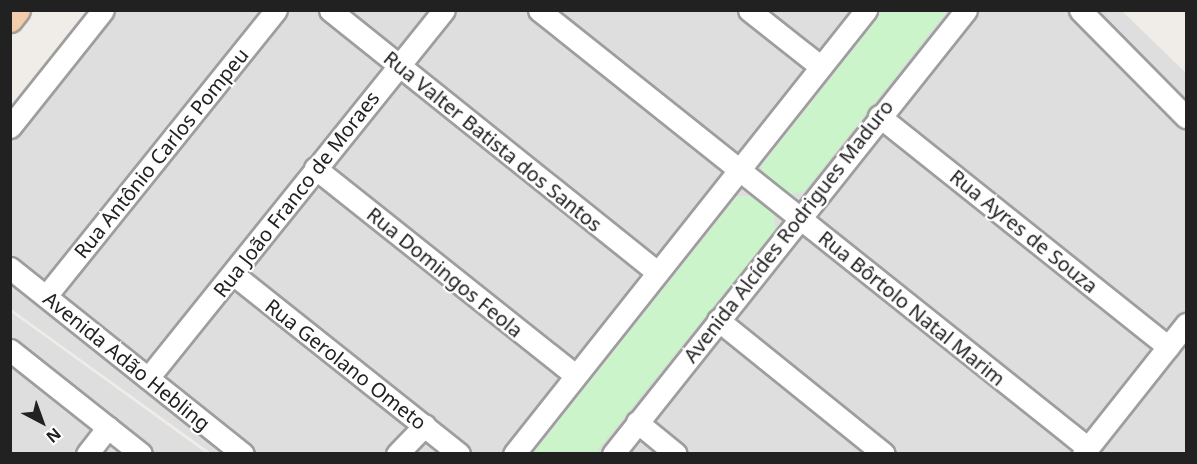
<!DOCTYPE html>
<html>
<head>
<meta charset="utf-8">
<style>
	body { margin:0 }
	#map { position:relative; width:1197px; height:464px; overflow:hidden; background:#f0ede8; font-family:"Noto Sans",sans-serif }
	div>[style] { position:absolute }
	.residential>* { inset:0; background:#dfdede }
	.park>* { inset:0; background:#ccf4cb }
	.path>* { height:3px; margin-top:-1.5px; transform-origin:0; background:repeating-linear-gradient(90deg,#ea817f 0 3px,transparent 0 6px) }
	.roads { filter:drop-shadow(2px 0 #9e9e9e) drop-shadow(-2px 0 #9e9e9e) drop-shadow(0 2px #9e9e9e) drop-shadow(0 -2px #9e9e9e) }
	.minor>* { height:21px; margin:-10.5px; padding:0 10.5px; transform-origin:10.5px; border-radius:10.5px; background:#fff }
	.major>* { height:26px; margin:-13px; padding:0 13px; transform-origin:13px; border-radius:13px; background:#f2cdac }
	span { translate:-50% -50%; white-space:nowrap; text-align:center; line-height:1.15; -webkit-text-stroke:4.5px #fff; paint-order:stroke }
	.street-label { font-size:20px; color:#212121 }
	.frame { position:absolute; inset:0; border:12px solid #212121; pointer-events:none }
	.north { position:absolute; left:12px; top:392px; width:60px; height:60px; -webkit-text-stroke:4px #fff; paint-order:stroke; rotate:139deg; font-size:16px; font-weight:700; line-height:24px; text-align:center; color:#212121 }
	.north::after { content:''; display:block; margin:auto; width:21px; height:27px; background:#212121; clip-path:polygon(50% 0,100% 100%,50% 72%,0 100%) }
</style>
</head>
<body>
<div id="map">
	<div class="residential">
		<div style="clip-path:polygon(96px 11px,1122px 11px,1186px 73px,1186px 453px,211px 453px,11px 309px,11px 127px)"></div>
		<div style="clip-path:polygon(11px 312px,206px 453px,11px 453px)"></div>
	</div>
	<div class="park">
		<div style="clip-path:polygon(882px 11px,947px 11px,804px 191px,787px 195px,764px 178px,761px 163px)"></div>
		<div style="clip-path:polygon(753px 195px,773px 209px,775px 229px,595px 453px,524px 454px,731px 197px)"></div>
	</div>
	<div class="path">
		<div style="left:10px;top:85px;width:1px;rotate:90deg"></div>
	</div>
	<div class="roads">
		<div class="minor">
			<div style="left:330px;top:10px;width:419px;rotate:38.7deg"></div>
			<div style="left:539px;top:10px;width:702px;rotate:38.58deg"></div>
			<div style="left:749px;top:10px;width:90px;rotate:38.3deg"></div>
			<div style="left:1080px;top:10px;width:151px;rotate:45.3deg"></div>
			<div style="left:879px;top:116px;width:370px;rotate:38.6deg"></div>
			<div style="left:10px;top:127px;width:149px;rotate:-51.5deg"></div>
			<div style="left:315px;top:168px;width:332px;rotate:38.5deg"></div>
			<div style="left:10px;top:268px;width:298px;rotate:38.6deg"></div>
			<div style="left:233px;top:274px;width:289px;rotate:38.5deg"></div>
			<div style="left:46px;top:296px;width:367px;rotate:-51.2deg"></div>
			<div style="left:718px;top:320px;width:213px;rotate:38.9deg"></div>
			<div style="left:10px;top:350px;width:167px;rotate:38.4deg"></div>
			<div style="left:148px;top:378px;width:472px;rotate:-51.2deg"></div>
			<div style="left:637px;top:422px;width:50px;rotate:39.4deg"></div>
			<div style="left:87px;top:454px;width:34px;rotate:-52deg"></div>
			<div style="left:397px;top:454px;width:40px;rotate:-46deg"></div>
			<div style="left:514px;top:454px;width:567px;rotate:-51.59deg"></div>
			<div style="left:613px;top:454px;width:567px;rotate:-51.51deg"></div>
			<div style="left:1083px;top:454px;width:166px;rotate:-51.6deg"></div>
		</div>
		<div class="major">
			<div style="left:10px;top:19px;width:11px;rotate:-52deg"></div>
		</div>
	</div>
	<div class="street-label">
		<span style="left:493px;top:141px;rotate:39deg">Rua Valter Batista dos Santos</span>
		<span style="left:161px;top:153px;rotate:-51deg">Rua Antônio Carlos Pompeu</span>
		<span style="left:296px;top:194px;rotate:-52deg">Rua João Franco de Moraes</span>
		<span style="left:788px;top:231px;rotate:-52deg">Avenida Alcídes Rodrigues Maduro</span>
		<span style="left:1024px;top:231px;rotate:39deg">Rua Ayres de Souza</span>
		<span style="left:445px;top:272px;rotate:39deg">Rua Domingos Feola</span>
		<span style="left:912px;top:308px;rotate:39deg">Rua Bôrtolo Natal Marim</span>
		<span style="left:127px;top:361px;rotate:39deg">Avenida Adão Hebling</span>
		<span style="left:346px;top:364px;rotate:38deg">Rua Gerolano Ometo</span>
	</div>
	<div class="frame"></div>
	<div class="north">N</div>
</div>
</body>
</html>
